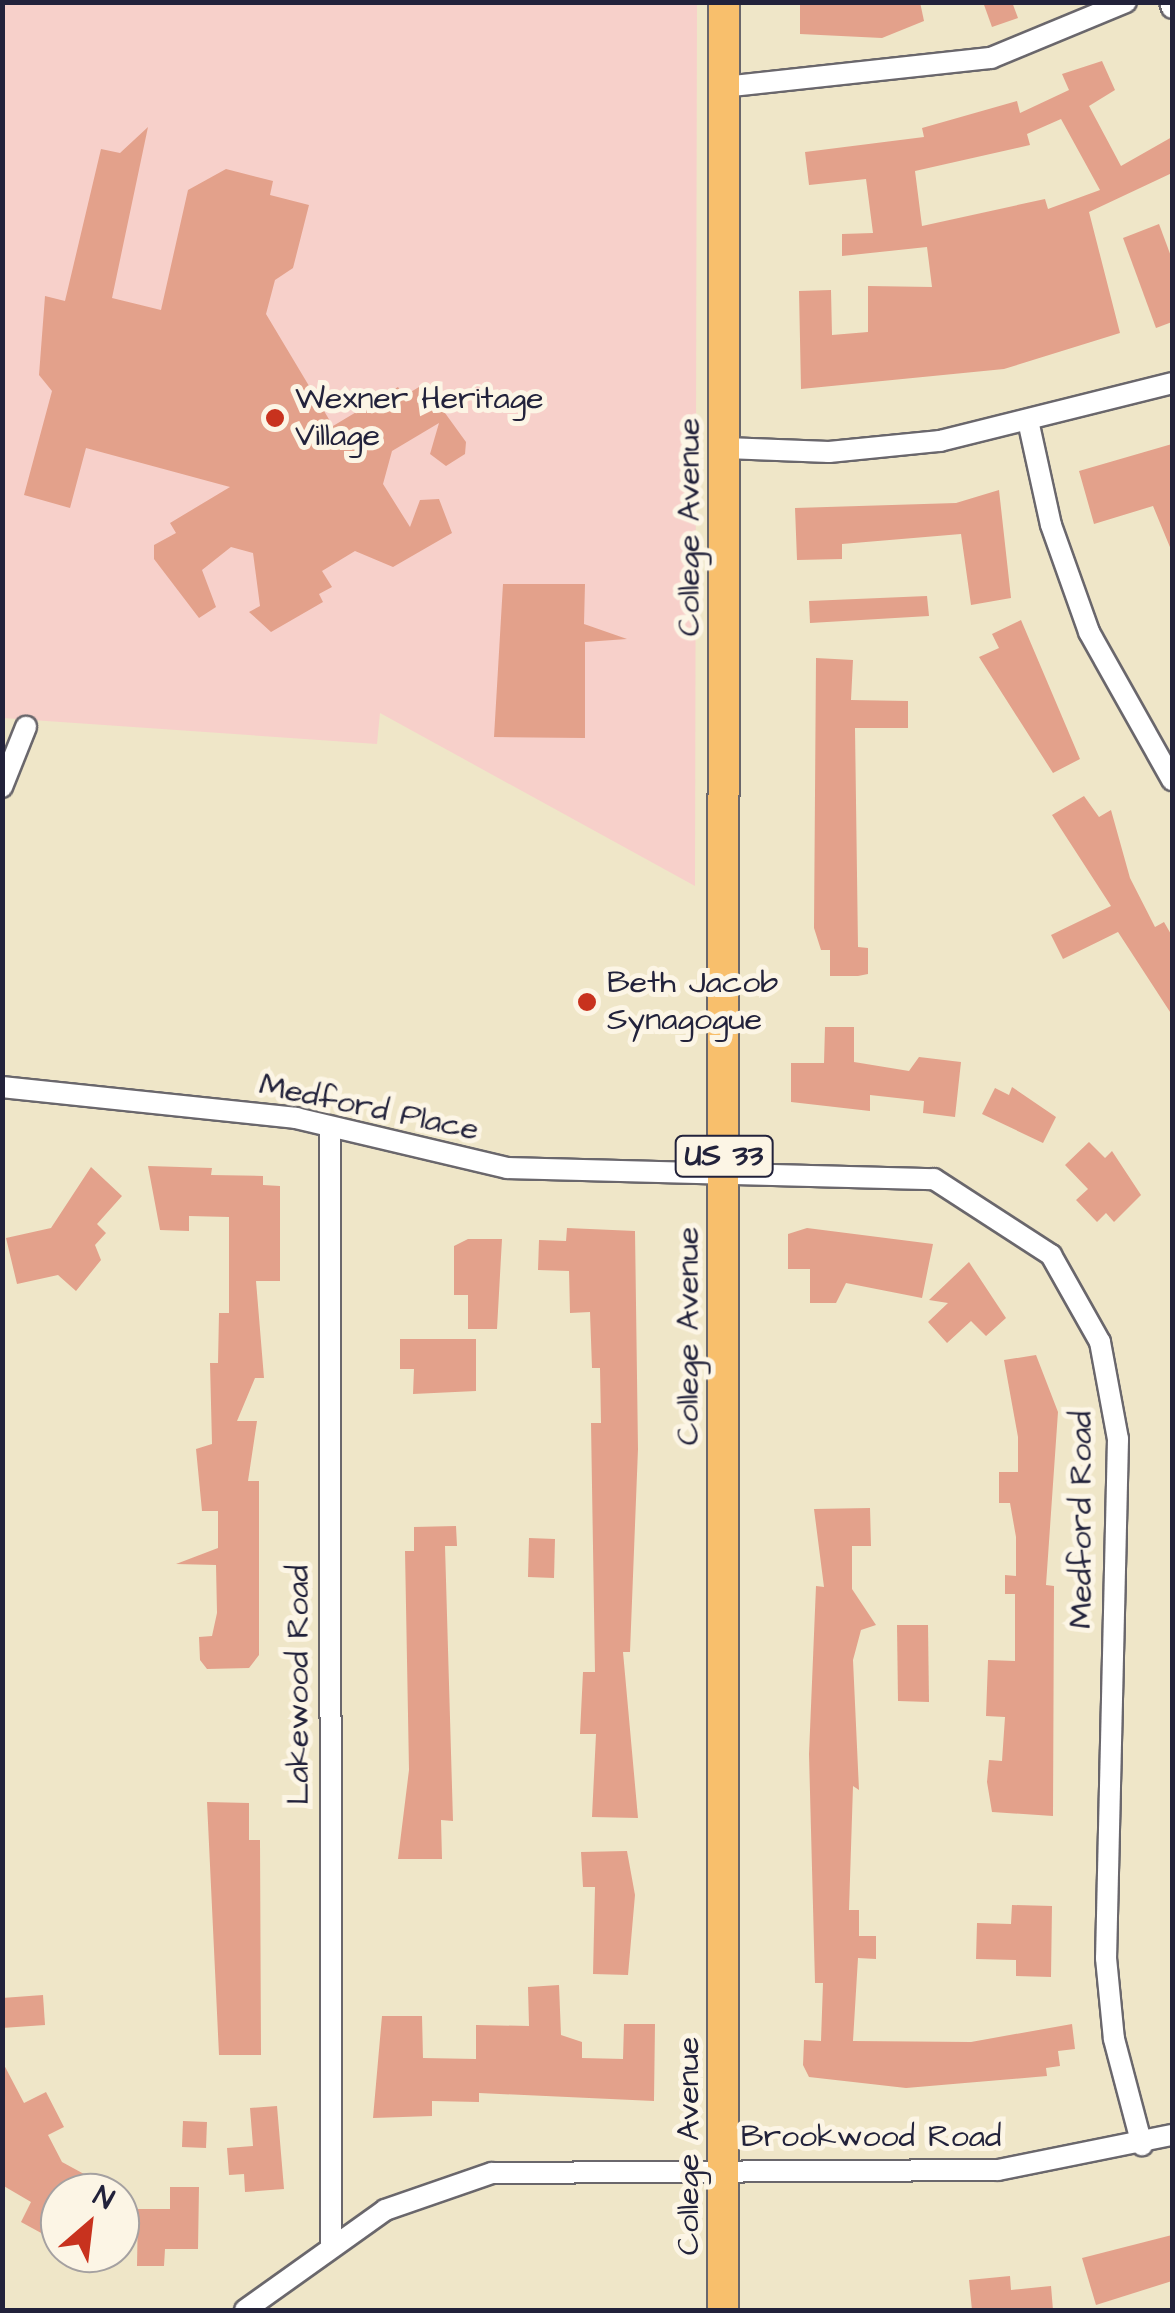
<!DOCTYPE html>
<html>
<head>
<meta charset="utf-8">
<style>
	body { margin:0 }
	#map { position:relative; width:1175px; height:2313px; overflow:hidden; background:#efe6c8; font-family:"Architects Daughter",sans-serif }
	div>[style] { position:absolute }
	.built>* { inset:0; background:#f7d0ca }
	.building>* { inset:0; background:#e3a18b }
	.roads { filter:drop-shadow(2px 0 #6a676c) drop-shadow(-2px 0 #6a676c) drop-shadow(0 2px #6a676c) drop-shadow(0 -2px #6a676c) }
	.minor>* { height:20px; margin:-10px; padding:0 10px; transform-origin:10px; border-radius:10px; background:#fff }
	.primary>* { height:30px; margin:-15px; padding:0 15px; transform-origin:15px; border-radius:15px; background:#f8bf6c }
	.dots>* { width:28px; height:28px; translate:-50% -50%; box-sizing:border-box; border:5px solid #fcf5e5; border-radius:50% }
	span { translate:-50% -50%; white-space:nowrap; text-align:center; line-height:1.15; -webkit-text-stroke:10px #fcf5e5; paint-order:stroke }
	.shield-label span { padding:2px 8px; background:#fcf5e5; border:2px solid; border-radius:8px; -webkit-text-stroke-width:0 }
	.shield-label { font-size:30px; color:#22223b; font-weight:700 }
	.poi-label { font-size:32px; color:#22223b }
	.left { translate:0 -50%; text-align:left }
	.street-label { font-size:32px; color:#22223b }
	.frame { position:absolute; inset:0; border:5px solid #22223b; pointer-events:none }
	.north { position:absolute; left:40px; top:2173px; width:100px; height:100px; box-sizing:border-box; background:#fcf5e5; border:2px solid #a5a1a1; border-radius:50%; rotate:28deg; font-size:28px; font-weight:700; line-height:40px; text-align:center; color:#22223b }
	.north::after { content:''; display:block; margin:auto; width:35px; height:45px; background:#c8321e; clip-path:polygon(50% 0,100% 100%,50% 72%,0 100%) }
</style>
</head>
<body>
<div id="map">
	<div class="built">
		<div style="clip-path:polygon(2px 3px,697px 3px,695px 886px,380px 713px,377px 744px,3px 718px)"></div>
	</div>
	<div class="building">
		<div style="clip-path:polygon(800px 2px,920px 2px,924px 21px,882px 38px,800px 34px)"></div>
		<div style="clip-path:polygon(983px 2px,1012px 2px,1018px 18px,992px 27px)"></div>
		<div style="clip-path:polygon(evenodd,1102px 61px,1115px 90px,1089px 106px,1121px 166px,1172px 137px,1172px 173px,1089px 212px,1120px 333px,1004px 369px,801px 389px,799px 291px,831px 290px,832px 335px,868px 332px,868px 286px,932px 287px,927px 247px,842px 256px,842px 234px,873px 233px,866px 179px,809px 185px,805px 152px,924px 137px,922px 128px,1017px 101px,1020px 113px,1069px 90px,1062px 74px,1102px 61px,1061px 119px,1100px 190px,1048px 209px,1045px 199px,922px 226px,915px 171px,1030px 145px,1027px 134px,1061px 119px)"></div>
		<div style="clip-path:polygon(148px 127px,112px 298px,161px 310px,188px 190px,226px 169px,273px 181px,270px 195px,309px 205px,293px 268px,275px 280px,266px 314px,333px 426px,398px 387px,404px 396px,424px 384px,466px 442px,465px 454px,446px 466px,430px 454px,439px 423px,392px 451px,383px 484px,410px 527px,420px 500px,439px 499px,452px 533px,393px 567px,355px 551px,322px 571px,332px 587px,319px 594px,323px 602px,271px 632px,249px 612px,260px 606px,253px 553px,231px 547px,202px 570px,216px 607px,199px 618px,154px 559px,154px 545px,176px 533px,170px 523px,230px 487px,86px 448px,70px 508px,24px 495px,52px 391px,39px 375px,45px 296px,65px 301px,101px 149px,120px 153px)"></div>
		<div style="clip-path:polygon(1159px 224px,1172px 259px,1172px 322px,1156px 328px,1123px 238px)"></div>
		<div style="clip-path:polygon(1172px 444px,1172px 552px,1153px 506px,1094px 524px,1079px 471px)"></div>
		<div style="clip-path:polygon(999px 490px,1011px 598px,971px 605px,961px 534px,842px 544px,842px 559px,797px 560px,795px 508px,956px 503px)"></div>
		<div style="clip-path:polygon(503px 584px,585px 584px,584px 624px,627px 639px,585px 642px,585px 738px,494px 737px)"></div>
		<div style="clip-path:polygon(927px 596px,929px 616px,810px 623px,809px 601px)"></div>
		<div style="clip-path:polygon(1021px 620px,1080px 759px,1053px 773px,979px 657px,999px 648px,992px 634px)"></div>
		<div style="clip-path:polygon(816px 658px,853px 660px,851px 700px,908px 701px,908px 728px,855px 728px,858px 947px,868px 948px,868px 974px,858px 976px,830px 976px,830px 950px,821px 950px,814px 928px)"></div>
		<div style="clip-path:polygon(1084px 796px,1099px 817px,1111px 810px,1130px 878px,1155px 927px,1164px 922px,1172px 936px,1172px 1015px,1118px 932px,1063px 959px,1051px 935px,1111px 906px,1052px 815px)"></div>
		<div style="clip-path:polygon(825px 1027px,854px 1027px,854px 1062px,909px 1071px,919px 1057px,961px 1062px,955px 1117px,923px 1113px,924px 1101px,870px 1095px,870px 1111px,791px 1102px,791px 1063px,824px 1063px)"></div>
		<div style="clip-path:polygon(1012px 1087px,1056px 1117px,1043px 1143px,982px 1114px,995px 1088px,1009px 1095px)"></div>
		<div style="clip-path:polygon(1089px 1142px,1105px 1158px,1112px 1151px,1141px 1195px,1114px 1222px,1106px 1213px,1097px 1222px,1076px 1200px,1088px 1189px,1065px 1165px)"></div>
		<div style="clip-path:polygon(148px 1166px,212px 1168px,211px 1175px,263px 1176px,263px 1185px,280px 1186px,280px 1281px,256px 1281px,264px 1378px,255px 1378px,237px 1421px,257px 1421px,248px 1481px,259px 1481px,259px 1655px,249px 1668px,207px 1669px,200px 1660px,199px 1637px,212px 1636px,217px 1613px,216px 1565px,176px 1564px,218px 1548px,218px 1511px,202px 1511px,196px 1449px,212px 1444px,210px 1363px,218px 1363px,219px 1313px,229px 1313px,229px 1217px,189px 1216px,189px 1231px,160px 1230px)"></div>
		<div style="clip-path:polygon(91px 1167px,122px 1196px,97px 1224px,106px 1233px,95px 1245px,101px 1260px,76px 1291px,58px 1275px,17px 1284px,6px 1238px,51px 1228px)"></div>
		<div style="clip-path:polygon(567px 1228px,635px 1231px,638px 1449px,630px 1652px,623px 1652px,638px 1818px,592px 1817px,596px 1734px,580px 1734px,583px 1672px,595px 1672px,591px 1423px,601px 1423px,600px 1368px,592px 1368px,590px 1312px,570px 1313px,569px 1271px,538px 1270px,539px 1240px,566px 1241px)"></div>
		<div style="clip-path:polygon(807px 1228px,933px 1244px,922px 1298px,846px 1283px,836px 1303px,810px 1303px,810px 1269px,788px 1269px,788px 1234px)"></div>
		<div style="clip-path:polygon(468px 1239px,502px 1239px,497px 1329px,468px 1329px,468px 1295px,454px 1295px,454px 1246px)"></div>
		<div style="clip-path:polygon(969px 1262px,1006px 1318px,986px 1336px,971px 1321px,947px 1343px,928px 1322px,948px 1303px,929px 1300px)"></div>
		<div style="clip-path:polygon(400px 1339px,476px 1339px,476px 1391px,413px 1394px,414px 1369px,400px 1369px)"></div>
		<div style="clip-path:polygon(1036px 1355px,1058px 1412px,1046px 1585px,1054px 1586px,1053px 1816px,992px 1812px,987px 1782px,989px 1760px,1002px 1761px,1005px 1717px,986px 1716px,988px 1660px,1015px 1661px,1015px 1594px,1005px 1594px,1005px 1575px,1016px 1576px,1016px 1537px,1010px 1503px,999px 1503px,999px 1472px,1018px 1472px,1018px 1437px,1004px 1360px)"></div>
		<div style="clip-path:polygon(870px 1508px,871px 1546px,852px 1546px,852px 1589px,876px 1625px,861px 1630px,853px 1660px,859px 1790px,853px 1786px,849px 1910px,859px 1910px,859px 1936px,876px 1936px,876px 1959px,858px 1958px,853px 2041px,971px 2042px,1072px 2024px,1075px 2049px,1058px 2051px,1060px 2066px,1046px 2068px,1047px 2076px,906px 2088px,809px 2077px,803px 2065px,804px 2040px,821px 2041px,823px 1983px,815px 1983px,809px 1754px,816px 1586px,824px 1587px,814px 1509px)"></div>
		<div style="clip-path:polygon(456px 1526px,457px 1546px,445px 1546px,453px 1821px,441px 1820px,442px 1859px,398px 1859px,409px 1770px,405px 1551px,414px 1551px,414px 1527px)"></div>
		<div style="clip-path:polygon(529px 1538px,555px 1539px,554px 1578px,528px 1577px)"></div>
		<div style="clip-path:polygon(897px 1625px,928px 1625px,929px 1702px,898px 1701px)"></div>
		<div style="clip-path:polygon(207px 1802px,249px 1803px,249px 1840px,260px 1840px,261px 2055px,219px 2055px)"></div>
		<div style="clip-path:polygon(627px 1851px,635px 1895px,628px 1975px,593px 1974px,595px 1887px,583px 1887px,581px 1852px)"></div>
		<div style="clip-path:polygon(1012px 1905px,1052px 1906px,1051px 1977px,1016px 1976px,1016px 1960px,976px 1959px,977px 1923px,1011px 1924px)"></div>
		<div style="clip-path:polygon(559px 1985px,561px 2035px,582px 2042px,582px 2058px,623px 2059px,624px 2024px,655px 2024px,654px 2101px,479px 2093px,479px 2102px,432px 2101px,432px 2116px,373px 2118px,382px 2016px,422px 2016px,423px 2058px,476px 2059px,476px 2025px,529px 2026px,528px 1987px)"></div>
		<div style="clip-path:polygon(43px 1995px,45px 2025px,2px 2028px,2px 1998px)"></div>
		<div style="clip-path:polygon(2px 2061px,24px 2103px,46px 2092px,64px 2127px,48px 2135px,62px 2162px,95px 2180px,88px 2193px,60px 2193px,60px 2227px,49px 2221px,43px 2234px,21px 2222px,31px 2202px,2px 2185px)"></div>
		<div style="clip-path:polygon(277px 2106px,284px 2189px,245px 2192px,244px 2174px,229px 2175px,227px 2148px,253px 2146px,250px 2108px)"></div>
		<div style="clip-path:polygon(183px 2121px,207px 2122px,206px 2148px,182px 2147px)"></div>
		<div style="clip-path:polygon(170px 2187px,199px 2187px,198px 2249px,165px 2249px,164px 2266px,137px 2266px,138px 2209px,170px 2209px)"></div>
		<div style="clip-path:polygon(1172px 2235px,1172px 2281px,1096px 2305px,1082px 2258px)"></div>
		<div style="clip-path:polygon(1010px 2276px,1011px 2290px,1051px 2286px,1053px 2310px,972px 2310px,969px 2280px)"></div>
	</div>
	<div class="roads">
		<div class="minor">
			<div style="left:1170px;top:2px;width:6px;rotate:72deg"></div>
			<div style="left:723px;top:87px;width:270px;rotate:-6.2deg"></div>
			<div style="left:991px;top:58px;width:146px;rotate:-22.5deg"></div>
			<div style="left:1029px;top:425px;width:102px;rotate:77.6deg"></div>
			<div style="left:1051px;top:525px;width:114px;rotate:70.4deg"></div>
			<div style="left:1089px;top:632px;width:170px;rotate:60.7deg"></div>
			<div style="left:726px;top:448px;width:103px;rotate:2.2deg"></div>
			<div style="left:829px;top:452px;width:112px;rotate:-5.7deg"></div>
			<div style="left:940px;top:441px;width:239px;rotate:-14deg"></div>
			<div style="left:2px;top:787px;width:65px;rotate:-68.2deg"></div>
			<div style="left:2px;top:1087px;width:296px;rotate:6deg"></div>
			<div style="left:296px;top:1118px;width:217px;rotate:13.3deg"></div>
			<div style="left:507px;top:1168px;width:427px;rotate:1.5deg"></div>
			<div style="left:934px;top:1179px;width:140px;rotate:33deg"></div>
			<div style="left:1051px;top:1255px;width:100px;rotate:60.6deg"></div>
			<div style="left:1100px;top:1342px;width:99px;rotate:79.5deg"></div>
			<div style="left:1118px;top:1439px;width:519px;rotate:91.32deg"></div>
			<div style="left:1106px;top:1958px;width:81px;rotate:84.4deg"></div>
			<div style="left:1114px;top:2039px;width:110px;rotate:75.2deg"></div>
			<div style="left:330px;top:1127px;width:1116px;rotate:89.95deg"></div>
			<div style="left:245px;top:2310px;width:172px;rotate:-35.5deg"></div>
			<div style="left:385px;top:2210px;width:113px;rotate:-19.1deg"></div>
			<div style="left:492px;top:2173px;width:506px;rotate:-0.34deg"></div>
			<div style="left:998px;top:2170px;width:177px;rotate:-11.4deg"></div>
		</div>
		<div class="primary">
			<div style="left:723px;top:2310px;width:2308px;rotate:-89.98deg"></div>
		</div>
	</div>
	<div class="dots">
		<div style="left:275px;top:418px;background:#c8321e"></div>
		<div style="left:587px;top:1002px;background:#c8321e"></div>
	</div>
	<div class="shield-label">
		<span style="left:724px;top:1156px">US 33</span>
	</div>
	<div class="poi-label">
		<span class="left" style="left:295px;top:418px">Wexner Heritage<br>Village</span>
		<span class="left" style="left:607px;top:1002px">Beth Jacob<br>Synagogue</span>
	</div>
	<div class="street-label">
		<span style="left:690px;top:527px;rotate:-90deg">College Avenue</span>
		<span style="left:369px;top:1108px;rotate:12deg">Medford Place</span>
		<span style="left:689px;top:1336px;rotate:-90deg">College Avenue</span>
		<span style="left:1082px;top:1520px;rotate:-90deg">Medford Road</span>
		<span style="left:299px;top:1685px;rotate:-90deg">Lakewood Road</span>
		<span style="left:871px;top:2137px">Brookwood Road</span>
		<span style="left:689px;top:2146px;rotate:-90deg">College Avenue</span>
	</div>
	<div class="frame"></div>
	<div class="north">N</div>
</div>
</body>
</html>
